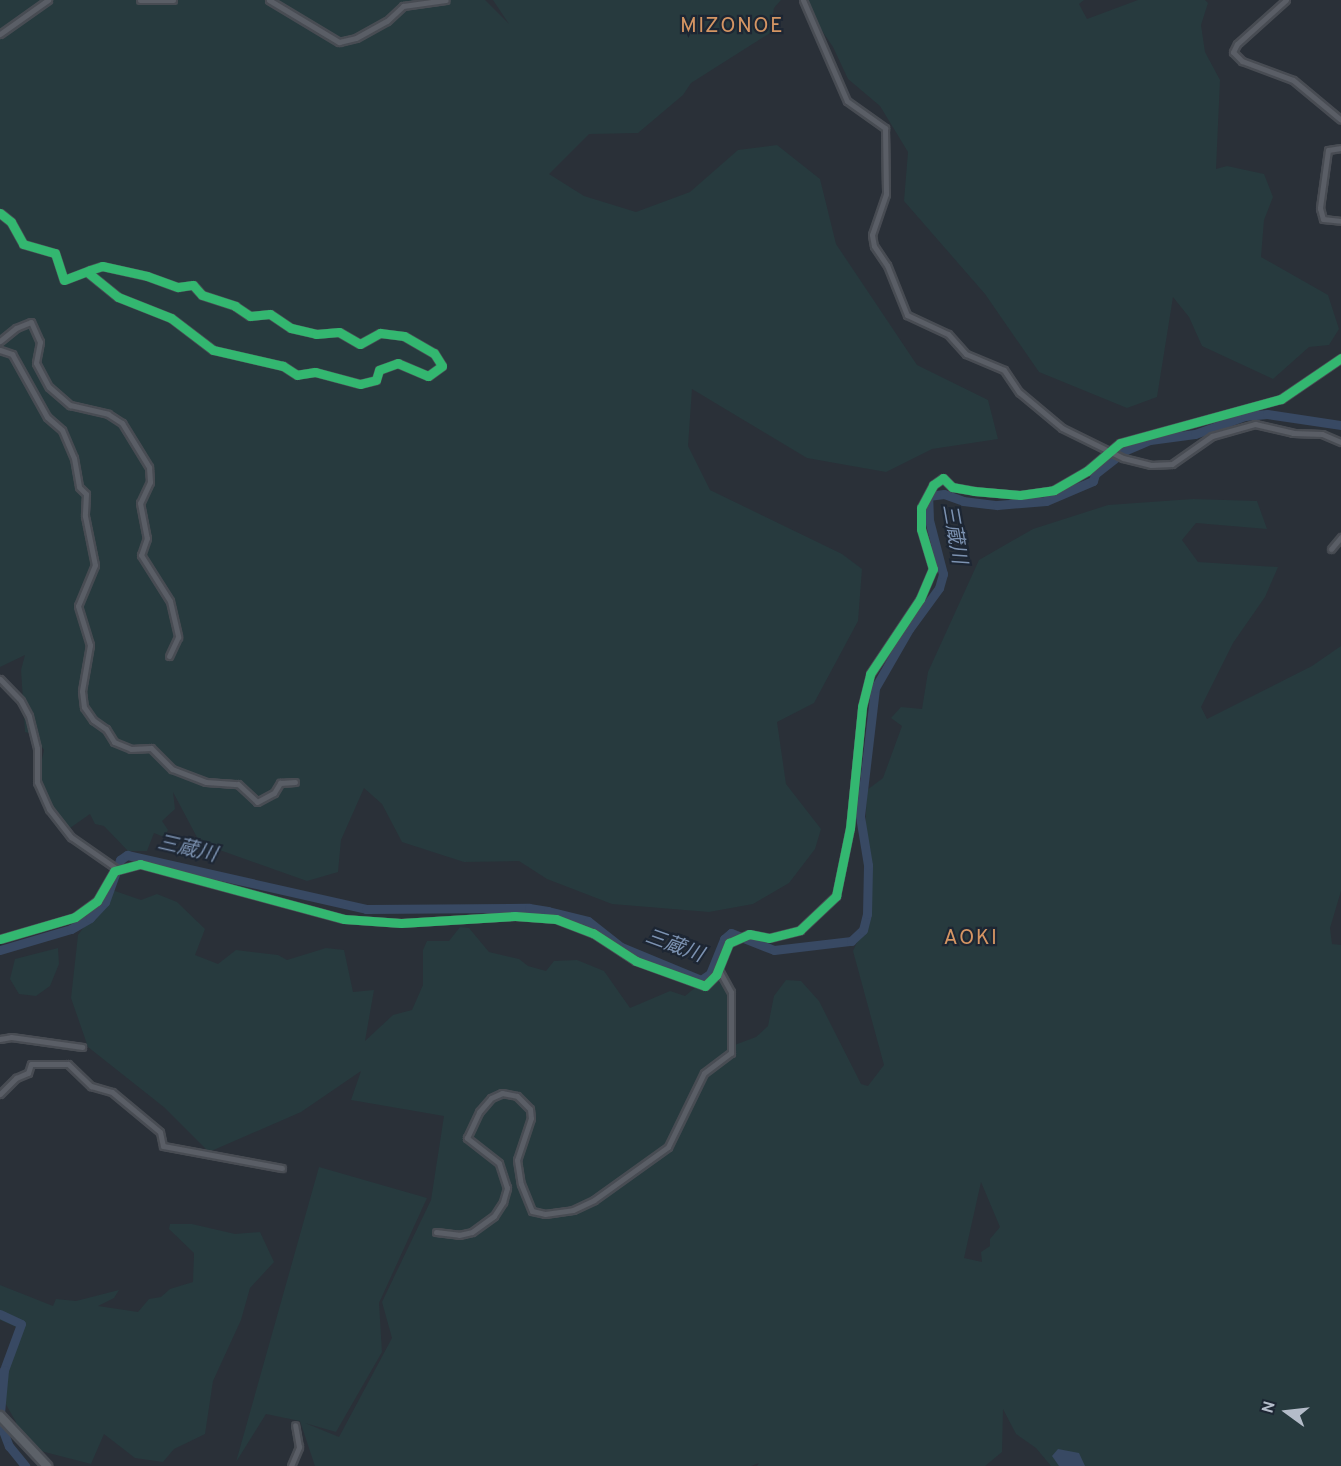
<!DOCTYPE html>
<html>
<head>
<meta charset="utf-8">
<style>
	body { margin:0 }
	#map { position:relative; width:1341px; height:1466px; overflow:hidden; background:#2a3038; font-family:Overpass,"Noto Sans JP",sans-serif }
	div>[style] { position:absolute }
	.green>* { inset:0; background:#273a3e }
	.water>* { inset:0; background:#384963 }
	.river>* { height:9px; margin:-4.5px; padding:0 4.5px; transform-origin:4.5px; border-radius:4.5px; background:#384963 }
	.roads { filter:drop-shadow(2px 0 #484c53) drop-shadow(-2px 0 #484c53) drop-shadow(0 2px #484c53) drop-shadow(0 -2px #484c53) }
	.minor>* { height:5px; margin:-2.5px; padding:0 2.5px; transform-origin:2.5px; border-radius:2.5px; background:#5a5e66 }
	.primary>* { height:8px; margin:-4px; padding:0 4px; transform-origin:4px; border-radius:4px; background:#5c6168 }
	.cycleway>* { height:9px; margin:-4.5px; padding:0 4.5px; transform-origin:4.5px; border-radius:4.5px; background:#33b770 }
	span { translate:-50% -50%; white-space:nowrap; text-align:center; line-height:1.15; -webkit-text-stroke:4.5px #1d2633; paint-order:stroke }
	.water-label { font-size:20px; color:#7c92b1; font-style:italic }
	.quarter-label { font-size:21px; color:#d59563; letter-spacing:1.5px }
	.north { position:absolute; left:1257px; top:1382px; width:60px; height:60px; -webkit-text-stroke:4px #1d2633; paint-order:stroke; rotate:285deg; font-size:16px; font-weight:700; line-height:24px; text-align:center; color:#b4bcc9 }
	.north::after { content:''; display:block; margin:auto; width:21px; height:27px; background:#b4bcc9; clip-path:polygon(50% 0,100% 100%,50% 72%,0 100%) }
</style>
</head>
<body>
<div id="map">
	<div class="green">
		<div style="clip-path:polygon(0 0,485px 0,509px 24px,493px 0,781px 0,774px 8px,770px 33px,691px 83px,683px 95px,638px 133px,589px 134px,549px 174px,584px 196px,636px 212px,690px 192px,738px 150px,777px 145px,820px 179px,836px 244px,917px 365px,988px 400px,998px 439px,932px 449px,886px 472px,807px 458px,692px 389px,688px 446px,710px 490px,842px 554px,862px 569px,858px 621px,814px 703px,777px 722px,786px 784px,821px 829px,815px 849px,789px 883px,753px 904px,709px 912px,612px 904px,547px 879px,519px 861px,464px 862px,402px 842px,382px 804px,364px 788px,341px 840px,338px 872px,307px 881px,200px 843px,173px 792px,175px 809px,162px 821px,168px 830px,164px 837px,154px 833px,147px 851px,128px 851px,104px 826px,95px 824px,90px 814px,70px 828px,55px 819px,37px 782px,44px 750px,33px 734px,25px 732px,21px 670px,25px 655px,0 667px)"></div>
		<div style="clip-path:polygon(801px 0,1084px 0,1079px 4px,1087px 19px,1138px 0,1205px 0,1208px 3px,1201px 25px,1205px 52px,1220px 80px,1216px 169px,1227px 166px,1264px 174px,1273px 197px,1264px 220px,1261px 257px,1328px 295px,1339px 329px,1329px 345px,1309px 347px,1273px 379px,1202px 346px,1189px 317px,1173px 297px,1157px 397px,1127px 408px,1039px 372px,985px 294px,904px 201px,908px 152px,880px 106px,848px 79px,833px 47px)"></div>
		<div style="clip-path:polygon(evenodd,1193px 499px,1257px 501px,1267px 529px,1196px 523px,1182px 540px,1198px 562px,1278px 567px,1265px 597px,1233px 643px,1201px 707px,1207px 719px,1312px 666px,1341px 646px,1341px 891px,1330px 928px,1332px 944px,1341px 945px,1341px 1466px,1051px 1466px,1036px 1448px,1016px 1434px,1003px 1409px,1002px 1452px,985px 1466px,757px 1466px,759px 1463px,751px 1466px,315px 1466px,300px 1421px,266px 1414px,236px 1462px,319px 1167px,427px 1198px,379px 1303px,382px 1352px,336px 1432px,305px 1423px,339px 1437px,392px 1338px,382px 1302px,431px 1200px,444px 1116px,351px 1100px,361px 1071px,301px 1112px,209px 1152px,165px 1108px,88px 1047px,71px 998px,78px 935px,112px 890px,141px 900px,157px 894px,177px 902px,205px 929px,195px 955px,218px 964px,236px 950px,278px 955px,287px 960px,326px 948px,344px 950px,353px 992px,374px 990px,365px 1041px,393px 1015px,412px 1010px,423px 985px,423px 950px,427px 941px,449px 941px,460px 927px,469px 928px,489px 952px,519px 959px,528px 966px,546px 971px,554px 961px,577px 960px,604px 971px,630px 1008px,670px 991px,685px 996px,718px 969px,730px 983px,732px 1046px,756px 1037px,768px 1026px,774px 996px,786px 980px,801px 981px,819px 1001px,861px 1084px,868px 1086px,884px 1065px,853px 951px,863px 929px,870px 890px,865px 835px,867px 790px,883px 778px,902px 726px,891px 718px,901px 707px,922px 709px,928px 672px,979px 560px,1033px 529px,1108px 505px,1193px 499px,981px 1182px,1000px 1227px,990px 1239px,990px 1246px,981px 1252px,982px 1262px,964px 1258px,981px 1182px)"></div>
		<div style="clip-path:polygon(58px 948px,59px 964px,50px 986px,36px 996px,19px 994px,10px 979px,15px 959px)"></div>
		<div style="clip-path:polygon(170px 1224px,192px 1224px,235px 1234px,260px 1232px,274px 1262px,250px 1288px,241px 1320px,213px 1381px,205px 1434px,174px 1449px,163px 1462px,135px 1458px,104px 1434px,91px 1464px,33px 1449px,13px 1434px,16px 1422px,0 1394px,0 1381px,23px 1330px,0 1320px,0 1285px,53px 1306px,56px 1299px,76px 1301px,119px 1290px,114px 1298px,98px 1306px,138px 1312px,149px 1299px,161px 1297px,170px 1289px,193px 1282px,194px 1253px,169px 1229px)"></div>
	</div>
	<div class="water">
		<div style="clip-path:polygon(1058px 1449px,1079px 1453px,1085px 1466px,1059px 1466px,1052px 1456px)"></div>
	</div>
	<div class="river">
		<div style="left:0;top:950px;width:74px;rotate:-16.5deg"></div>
		<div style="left:71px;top:929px;width:22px;rotate:-30deg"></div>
		<div style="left:90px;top:918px;width:22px;rotate:-47deg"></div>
		<div style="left:105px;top:902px;width:45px;rotate:-70.3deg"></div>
		<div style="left:120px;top:860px;width:9px;rotate:-36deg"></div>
		<div style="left:127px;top:855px;width:245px;rotate:12.7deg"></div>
		<div style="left:366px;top:909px;width:163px;rotate:-0.4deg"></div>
		<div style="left:529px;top:908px;width:19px;rotate:9deg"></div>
		<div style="left:548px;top:911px;width:41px;rotate:14deg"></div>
		<div style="left:588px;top:921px;width:42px;rotate:38.2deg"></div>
		<div style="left:621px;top:947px;width:87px;rotate:22.4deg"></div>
		<div style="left:701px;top:980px;width:11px;rotate:-34deg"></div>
		<div style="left:710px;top:974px;width:38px;rotate:-68deg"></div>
		<div style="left:724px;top:939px;width:9px;rotate:-41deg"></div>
		<div style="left:731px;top:933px;width:46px;rotate:21.6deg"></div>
		<div style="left:774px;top:950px;width:78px;rotate:-6.7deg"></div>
		<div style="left:851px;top:941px;width:16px;rotate:-43deg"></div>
		<div style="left:863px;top:930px;width:16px;rotate:-76deg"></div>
		<div style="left:867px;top:914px;width:49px;rotate:-88.8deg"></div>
		<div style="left:868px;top:865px;width:50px;rotate:-99.3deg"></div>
		<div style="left:860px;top:816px;width:129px;rotate:-83.3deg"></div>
		<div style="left:875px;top:688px;width:68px;rotate:-60deg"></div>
		<div style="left:909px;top:629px;width:51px;rotate:-53.8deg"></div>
		<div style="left:939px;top:588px;width:15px;rotate:-74deg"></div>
		<div style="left:943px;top:574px;width:56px;rotate:-104.5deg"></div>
		<div style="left:929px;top:520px;width:24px;rotate:-92deg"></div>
		<div style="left:928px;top:496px;width:16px;rotate:-7deg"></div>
		<div style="left:944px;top:494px;width:20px;rotate:20deg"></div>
		<div style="left:963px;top:501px;width:34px;rotate:7deg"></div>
		<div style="left:997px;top:505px;width:49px;rotate:-4.7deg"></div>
		<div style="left:1046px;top:501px;width:51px;rotate:-23.1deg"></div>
		<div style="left:1093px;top:481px;width:7px;rotate:-74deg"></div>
		<div style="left:1095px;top:474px;width:39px;rotate:-38deg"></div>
		<div style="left:1126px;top:450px;width:26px;rotate:-23deg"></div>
		<div style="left:1150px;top:440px;width:45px;rotate:-7.6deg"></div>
		<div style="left:1195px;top:434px;width:53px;rotate:-19.8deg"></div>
		<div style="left:1245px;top:416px;width:22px;rotate:-5deg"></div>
		<div style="left:1267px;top:414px;width:75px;rotate:8.5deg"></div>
		<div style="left:0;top:1314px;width:23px;rotate:25deg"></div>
		<div style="left:21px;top:1324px;width:49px;rotate:110.3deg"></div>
		<div style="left:4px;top:1370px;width:43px;rotate:95.3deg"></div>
		<div style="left:0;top:1423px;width:25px;rotate:69deg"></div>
		<div style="left:9px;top:1446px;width:26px;rotate:51deg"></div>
	</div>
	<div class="roads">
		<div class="minor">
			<div style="left:140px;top:0;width:33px"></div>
			<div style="left:269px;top:0;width:82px;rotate:31deg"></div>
			<div style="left:339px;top:42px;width:17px;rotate:-13deg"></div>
			<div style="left:356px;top:38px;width:35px;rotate:-29deg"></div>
			<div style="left:387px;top:21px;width:22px;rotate:-43deg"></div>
			<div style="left:403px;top:6px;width:43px;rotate:-7.9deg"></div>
			<div style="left:803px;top:0;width:110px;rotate:66.5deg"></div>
			<div style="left:847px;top:101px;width:47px;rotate:35.4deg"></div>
			<div style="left:885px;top:128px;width:66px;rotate:89.1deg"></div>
			<div style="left:886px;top:194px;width:43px;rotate:108.9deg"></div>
			<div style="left:872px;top:235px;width:11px;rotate:80deg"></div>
			<div style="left:874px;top:246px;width:23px;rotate:56deg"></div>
			<div style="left:887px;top:265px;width:54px;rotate:68.2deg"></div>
			<div style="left:907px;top:315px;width:45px;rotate:24.9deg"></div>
			<div style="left:948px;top:334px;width:27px;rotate:48deg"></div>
			<div style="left:966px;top:354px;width:41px;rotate:22.8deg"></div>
			<div style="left:1004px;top:370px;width:27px;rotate:56deg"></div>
			<div style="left:1019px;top:392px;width:56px;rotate:39.9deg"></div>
			<div style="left:1062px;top:428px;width:68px;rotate:26.2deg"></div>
			<div style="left:1123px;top:458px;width:29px;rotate:14deg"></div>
			<div style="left:1151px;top:465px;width:21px;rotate:-3deg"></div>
			<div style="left:1172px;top:464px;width:49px;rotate:-35deg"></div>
			<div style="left:1212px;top:436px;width:45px;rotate:-15.6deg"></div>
			<div style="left:1255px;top:424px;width:39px;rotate:13deg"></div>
			<div style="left:1293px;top:433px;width:29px;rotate:2deg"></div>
			<div style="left:1322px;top:434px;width:21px;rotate:23deg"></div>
			<div style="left:1286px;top:0;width:66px;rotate:138.1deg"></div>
			<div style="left:1237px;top:44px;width:9px;rotate:117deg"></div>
			<div style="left:1233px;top:52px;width:13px;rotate:45deg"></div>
			<div style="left:1242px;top:61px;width:54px;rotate:20.4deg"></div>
			<div style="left:1293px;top:80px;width:62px;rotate:39.8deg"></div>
			<div style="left:0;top:34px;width:59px;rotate:-35.3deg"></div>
			<div style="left:1341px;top:148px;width:13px;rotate:171deg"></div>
			<div style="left:1328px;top:150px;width:59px;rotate:97.9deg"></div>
			<div style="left:1320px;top:208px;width:11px;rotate:75deg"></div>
			<div style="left:1323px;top:219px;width:18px;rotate:6deg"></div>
			<div style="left:0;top:213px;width:14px;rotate:39deg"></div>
			<div style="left:11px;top:222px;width:25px;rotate:61deg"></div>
			<div style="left:23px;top:244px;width:33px;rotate:16deg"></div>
			<div style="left:55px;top:253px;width:28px;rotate:72deg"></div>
			<div style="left:64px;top:280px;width:28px;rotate:-21deg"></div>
			<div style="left:90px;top:270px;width:13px;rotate:-18deg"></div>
			<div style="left:102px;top:266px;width:46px;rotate:12.5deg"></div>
			<div style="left:147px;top:276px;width:33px;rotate:20deg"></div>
			<div style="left:178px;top:287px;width:15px;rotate:-8deg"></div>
			<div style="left:193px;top:285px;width:13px;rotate:48deg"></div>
			<div style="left:202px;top:295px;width:35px;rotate:18deg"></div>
			<div style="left:235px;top:306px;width:18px;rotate:34deg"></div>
			<div style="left:250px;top:316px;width:20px;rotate:-6deg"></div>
			<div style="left:270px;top:314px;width:25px;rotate:34deg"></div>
			<div style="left:291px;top:328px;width:26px;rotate:13deg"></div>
			<div style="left:316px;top:334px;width:23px;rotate:-5deg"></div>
			<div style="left:339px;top:332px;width:24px;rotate:30deg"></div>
			<div style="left:360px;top:344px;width:23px;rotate:-29deg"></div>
			<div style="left:380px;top:333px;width:24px;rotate:7deg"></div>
			<div style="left:404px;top:336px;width:34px;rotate:30deg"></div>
			<div style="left:434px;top:353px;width:15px;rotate:58deg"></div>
			<div style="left:442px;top:366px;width:17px;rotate:144deg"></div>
			<div style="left:428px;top:376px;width:33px;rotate:-157deg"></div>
			<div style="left:398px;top:363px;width:20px;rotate:160deg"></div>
			<div style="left:379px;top:370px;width:10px;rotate:107deg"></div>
			<div style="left:376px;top:380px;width:16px;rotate:166deg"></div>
			<div style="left:360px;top:384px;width:47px;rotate:-165.1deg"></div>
			<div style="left:315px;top:372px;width:18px;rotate:171deg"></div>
			<div style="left:297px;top:375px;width:17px;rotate:-147deg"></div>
			<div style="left:283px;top:366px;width:72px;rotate:-167.1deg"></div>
			<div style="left:213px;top:350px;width:53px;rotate:-142.7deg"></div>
			<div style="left:171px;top:318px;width:57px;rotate:-158.4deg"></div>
			<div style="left:118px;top:297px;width:40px;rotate:-141deg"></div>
			<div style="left:0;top:341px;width:21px;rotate:-39deg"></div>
			<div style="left:16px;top:328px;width:16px;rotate:-22deg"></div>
			<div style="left:31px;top:322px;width:22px;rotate:66deg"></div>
			<div style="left:40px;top:342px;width:21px;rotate:101deg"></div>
			<div style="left:36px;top:363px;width:27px;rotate:62deg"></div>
			<div style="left:49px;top:387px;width:28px;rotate:41deg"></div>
			<div style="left:70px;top:405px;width:39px;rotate:13deg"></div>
			<div style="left:108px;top:414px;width:17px;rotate:33deg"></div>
			<div style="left:122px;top:423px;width:52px;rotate:58.5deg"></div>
			<div style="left:149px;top:467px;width:15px;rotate:86deg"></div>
			<div style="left:150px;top:482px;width:23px;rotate:115deg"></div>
			<div style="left:140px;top:503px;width:36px;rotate:79deg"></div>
			<div style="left:147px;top:538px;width:18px;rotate:109deg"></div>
			<div style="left:141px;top:555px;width:54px;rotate:57.8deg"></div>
			<div style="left:170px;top:601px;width:37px;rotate:77deg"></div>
			<div style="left:178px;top:637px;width:21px;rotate:115deg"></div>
			<div style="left:0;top:350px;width:13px;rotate:18deg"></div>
			<div style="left:12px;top:354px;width:72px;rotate:60.9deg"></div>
			<div style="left:47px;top:417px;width:20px;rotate:41deg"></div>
			<div style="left:62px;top:430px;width:30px;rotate:67deg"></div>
			<div style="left:74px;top:458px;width:29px;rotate:80deg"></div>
			<div style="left:79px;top:487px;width:10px;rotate:45deg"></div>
			<div style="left:86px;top:494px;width:22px;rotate:93deg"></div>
			<div style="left:85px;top:516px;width:50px;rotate:78.5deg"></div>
			<div style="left:95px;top:565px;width:44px;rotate:112.5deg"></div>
			<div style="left:78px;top:606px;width:41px;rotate:72.9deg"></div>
			<div style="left:90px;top:645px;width:47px;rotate:99.9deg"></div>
			<div style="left:82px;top:691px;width:16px;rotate:83deg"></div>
			<div style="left:84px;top:707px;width:16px;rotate:55deg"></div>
			<div style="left:93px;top:720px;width:16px;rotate:35deg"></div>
			<div style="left:106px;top:729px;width:15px;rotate:58deg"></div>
			<div style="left:114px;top:742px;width:18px;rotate:22deg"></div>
			<div style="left:131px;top:749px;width:20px;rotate:-3deg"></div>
			<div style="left:151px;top:748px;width:30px;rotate:45deg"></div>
			<div style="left:172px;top:769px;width:36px;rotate:21deg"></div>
			<div style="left:206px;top:782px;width:32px;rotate:4deg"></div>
			<div style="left:238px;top:784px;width:26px;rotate:43deg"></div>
			<div style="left:257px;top:802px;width:19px;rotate:-28deg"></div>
			<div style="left:274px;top:793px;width:12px;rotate:-59deg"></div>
			<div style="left:280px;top:783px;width:15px;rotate:-4deg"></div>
			<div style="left:1331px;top:549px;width:16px;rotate:-50deg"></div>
			<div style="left:0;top:679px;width:30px;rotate:46deg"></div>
			<div style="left:21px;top:701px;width:17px;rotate:62deg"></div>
			<div style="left:29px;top:716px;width:33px;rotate:76deg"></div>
			<div style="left:37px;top:748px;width:34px;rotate:90deg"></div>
			<div style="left:37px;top:782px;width:30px;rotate:66deg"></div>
			<div style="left:49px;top:809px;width:36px;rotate:52deg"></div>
			<div style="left:71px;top:837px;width:56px;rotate:34.8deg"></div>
			<div style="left:0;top:939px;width:78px;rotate:-16.3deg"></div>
			<div style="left:75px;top:917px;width:27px;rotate:-36deg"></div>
			<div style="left:97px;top:901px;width:34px;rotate:-60deg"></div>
			<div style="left:114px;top:871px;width:27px;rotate:-15deg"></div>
			<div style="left:140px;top:864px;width:211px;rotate:15.1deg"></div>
			<div style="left:344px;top:919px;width:57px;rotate:4deg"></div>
			<div style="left:401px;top:923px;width:114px;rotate:-3.5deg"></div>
			<div style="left:515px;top:916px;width:41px;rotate:4.2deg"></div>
			<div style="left:556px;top:919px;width:40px;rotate:21deg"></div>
			<div style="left:593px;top:933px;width:51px;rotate:33.1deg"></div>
			<div style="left:636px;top:961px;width:73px;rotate:19.9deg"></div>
			<div style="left:705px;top:986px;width:16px;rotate:-45deg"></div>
			<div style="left:716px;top:975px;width:35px;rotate:-68deg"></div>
			<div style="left:729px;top:943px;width:22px;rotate:-24deg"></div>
			<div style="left:749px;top:934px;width:20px;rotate:11deg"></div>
			<div style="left:769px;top:938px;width:32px;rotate:-14deg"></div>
			<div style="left:800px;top:930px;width:50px;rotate:-43.4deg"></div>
			<div style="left:836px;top:896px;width:69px;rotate:-78.4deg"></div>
			<div style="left:850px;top:828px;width:122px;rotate:-84.3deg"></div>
			<div style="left:862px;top:707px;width:34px;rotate:-76deg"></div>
			<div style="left:870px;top:674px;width:90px;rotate:-56.3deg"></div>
			<div style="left:920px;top:599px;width:33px;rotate:-67deg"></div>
			<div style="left:933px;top:569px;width:42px;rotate:-106.7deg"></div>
			<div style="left:921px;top:529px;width:21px;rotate:-90deg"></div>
			<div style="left:921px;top:508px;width:26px;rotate:-62deg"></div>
			<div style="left:933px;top:485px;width:12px;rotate:-35deg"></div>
			<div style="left:943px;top:478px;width:13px;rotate:45deg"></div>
			<div style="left:952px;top:487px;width:22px;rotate:10deg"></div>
			<div style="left:974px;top:491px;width:46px;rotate:5deg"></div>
			<div style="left:1020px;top:495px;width:34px;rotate:-8deg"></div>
			<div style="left:1054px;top:490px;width:38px;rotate:-30deg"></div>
			<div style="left:1087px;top:471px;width:43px;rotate:-40.3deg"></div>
			<div style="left:1120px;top:443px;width:167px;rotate:-15.3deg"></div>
			<div style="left:1281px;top:399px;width:73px;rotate:-34.3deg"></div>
			<div style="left:0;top:1039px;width:11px;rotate:-10deg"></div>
			<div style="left:11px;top:1037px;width:72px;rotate:8deg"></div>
			<div style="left:0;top:1094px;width:23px;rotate:-45deg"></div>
			<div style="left:16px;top:1078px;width:13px;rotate:-23deg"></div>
			<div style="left:28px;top:1073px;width:9px;rotate:-72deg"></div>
			<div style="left:31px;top:1064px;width:37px"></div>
			<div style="left:68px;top:1064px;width:32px;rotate:44deg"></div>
			<div style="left:91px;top:1086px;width:22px;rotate:16deg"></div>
			<div style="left:112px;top:1092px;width:62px;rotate:39.8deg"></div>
			<div style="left:160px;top:1132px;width:14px;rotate:78deg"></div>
			<div style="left:163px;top:1146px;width:121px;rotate:10.5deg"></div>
			<div style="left:436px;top:1232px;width:23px;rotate:7deg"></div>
			<div style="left:459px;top:1235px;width:13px;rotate:-13deg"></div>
			<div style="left:472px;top:1232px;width:27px;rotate:-36deg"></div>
			<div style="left:494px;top:1216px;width:17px;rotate:-57deg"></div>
			<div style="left:503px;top:1202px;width:15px;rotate:-74deg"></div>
			<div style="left:507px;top:1188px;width:26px;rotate:-108deg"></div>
			<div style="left:499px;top:1163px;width:41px;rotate:-142deg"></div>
			<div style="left:467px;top:1138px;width:29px;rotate:-65deg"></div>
			<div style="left:479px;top:1112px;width:18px;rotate:-49deg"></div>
			<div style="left:491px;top:1098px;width:12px;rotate:-24deg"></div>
			<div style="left:502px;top:1093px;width:15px;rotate:11deg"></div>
			<div style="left:517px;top:1096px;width:18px;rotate:45deg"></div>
			<div style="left:530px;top:1109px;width:9px;rotate:84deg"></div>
			<div style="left:531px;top:1118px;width:44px;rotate:108.4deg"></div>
			<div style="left:517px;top:1160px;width:24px;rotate:81deg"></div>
			<div style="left:521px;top:1184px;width:29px;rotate:68deg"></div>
			<div style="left:532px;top:1211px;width:13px;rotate:13deg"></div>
			<div style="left:545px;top:1214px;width:28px;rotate:-8deg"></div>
			<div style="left:573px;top:1210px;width:23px;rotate:-25deg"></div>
			<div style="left:594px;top:1200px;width:91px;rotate:-35.6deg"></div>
			<div style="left:668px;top:1147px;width:82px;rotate:-64.1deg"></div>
			<div style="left:704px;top:1073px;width:34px;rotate:-37deg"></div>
			<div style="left:731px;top:1053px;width:61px;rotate:-90deg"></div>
			<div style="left:731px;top:992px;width:26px;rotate:-119deg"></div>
			<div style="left:291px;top:1466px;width:21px;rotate:-67deg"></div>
			<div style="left:299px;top:1447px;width:22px;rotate:-100deg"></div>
		</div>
		<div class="primary">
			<div style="left:0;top:1416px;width:69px;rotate:46.8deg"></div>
		</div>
	</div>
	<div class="cycleway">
		<div style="left:0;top:213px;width:14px;rotate:39deg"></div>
		<div style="left:11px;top:222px;width:25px;rotate:61deg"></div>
		<div style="left:23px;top:244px;width:33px;rotate:16deg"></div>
		<div style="left:55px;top:253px;width:28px;rotate:72deg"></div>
		<div style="left:64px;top:280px;width:28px;rotate:-21deg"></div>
		<div style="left:90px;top:270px;width:13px;rotate:-18deg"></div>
		<div style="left:102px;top:266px;width:46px;rotate:12.5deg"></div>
		<div style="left:147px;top:276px;width:33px;rotate:20deg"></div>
		<div style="left:178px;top:287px;width:15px;rotate:-8deg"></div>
		<div style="left:193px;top:285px;width:13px;rotate:48deg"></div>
		<div style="left:202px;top:295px;width:35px;rotate:18deg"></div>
		<div style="left:235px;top:306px;width:18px;rotate:34deg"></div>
		<div style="left:250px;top:316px;width:20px;rotate:-6deg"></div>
		<div style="left:270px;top:314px;width:25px;rotate:34deg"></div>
		<div style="left:291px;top:328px;width:26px;rotate:13deg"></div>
		<div style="left:316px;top:334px;width:23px;rotate:-5deg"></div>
		<div style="left:339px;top:332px;width:24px;rotate:30deg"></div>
		<div style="left:360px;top:344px;width:23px;rotate:-29deg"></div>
		<div style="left:380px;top:333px;width:24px;rotate:7deg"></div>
		<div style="left:404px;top:336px;width:34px;rotate:30deg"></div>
		<div style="left:434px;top:353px;width:15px;rotate:58deg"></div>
		<div style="left:442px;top:366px;width:17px;rotate:144deg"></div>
		<div style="left:428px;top:376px;width:33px;rotate:-157deg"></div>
		<div style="left:398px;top:363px;width:20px;rotate:160deg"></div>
		<div style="left:379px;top:370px;width:10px;rotate:107deg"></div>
		<div style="left:376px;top:380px;width:16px;rotate:166deg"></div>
		<div style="left:360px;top:384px;width:47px;rotate:-165.1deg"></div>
		<div style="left:315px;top:372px;width:18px;rotate:171deg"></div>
		<div style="left:297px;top:375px;width:17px;rotate:-147deg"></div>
		<div style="left:283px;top:366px;width:72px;rotate:-167.1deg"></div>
		<div style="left:213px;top:350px;width:53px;rotate:-142.7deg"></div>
		<div style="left:171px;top:318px;width:57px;rotate:-158.4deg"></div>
		<div style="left:118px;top:297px;width:40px;rotate:-141deg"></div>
		<div style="left:0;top:939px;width:78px;rotate:-16.3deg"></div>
		<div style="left:75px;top:917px;width:27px;rotate:-36deg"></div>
		<div style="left:97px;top:901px;width:34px;rotate:-60deg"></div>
		<div style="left:114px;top:871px;width:27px;rotate:-15deg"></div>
		<div style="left:140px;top:864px;width:211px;rotate:15.1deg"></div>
		<div style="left:344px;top:919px;width:57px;rotate:4deg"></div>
		<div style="left:401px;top:923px;width:114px;rotate:-3.5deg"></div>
		<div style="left:515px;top:916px;width:41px;rotate:4.2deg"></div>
		<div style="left:556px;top:919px;width:40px;rotate:21deg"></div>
		<div style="left:593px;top:933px;width:51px;rotate:33.1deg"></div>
		<div style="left:636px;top:961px;width:73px;rotate:19.9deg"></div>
		<div style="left:705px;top:986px;width:16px;rotate:-45deg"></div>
		<div style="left:716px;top:975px;width:35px;rotate:-68deg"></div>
		<div style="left:729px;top:943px;width:22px;rotate:-24deg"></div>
		<div style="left:749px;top:934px;width:20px;rotate:11deg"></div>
		<div style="left:769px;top:938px;width:32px;rotate:-14deg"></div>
		<div style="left:800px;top:930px;width:50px;rotate:-43.4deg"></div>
		<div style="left:836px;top:896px;width:69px;rotate:-78.4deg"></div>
		<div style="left:850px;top:828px;width:122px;rotate:-84.3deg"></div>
		<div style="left:862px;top:707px;width:34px;rotate:-76deg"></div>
		<div style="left:870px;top:674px;width:90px;rotate:-56.3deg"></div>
		<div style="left:920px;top:599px;width:33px;rotate:-67deg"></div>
		<div style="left:933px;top:569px;width:42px;rotate:-106.7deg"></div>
		<div style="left:921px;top:529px;width:21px;rotate:-90deg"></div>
		<div style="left:921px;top:508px;width:26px;rotate:-62deg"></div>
		<div style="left:933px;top:485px;width:12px;rotate:-35deg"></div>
		<div style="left:943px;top:478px;width:13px;rotate:45deg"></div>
		<div style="left:952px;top:487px;width:22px;rotate:10deg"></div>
		<div style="left:974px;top:491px;width:46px;rotate:5deg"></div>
		<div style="left:1020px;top:495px;width:34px;rotate:-8deg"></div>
		<div style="left:1054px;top:490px;width:38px;rotate:-30deg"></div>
		<div style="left:1087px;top:471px;width:43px;rotate:-40.3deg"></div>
		<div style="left:1120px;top:443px;width:167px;rotate:-15.3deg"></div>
		<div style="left:1281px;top:399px;width:73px;rotate:-34.3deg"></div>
	</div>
	<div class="water-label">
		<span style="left:953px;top:534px;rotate:80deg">三蔵川</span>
		<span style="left:187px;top:850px;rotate:13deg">三蔵川</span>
		<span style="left:674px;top:947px;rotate:20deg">三蔵川</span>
	</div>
	<div class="quarter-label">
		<span style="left:732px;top:27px">MIZONOE</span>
		<span style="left:971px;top:939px">AOKI</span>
	</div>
	<div class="north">N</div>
</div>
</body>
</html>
